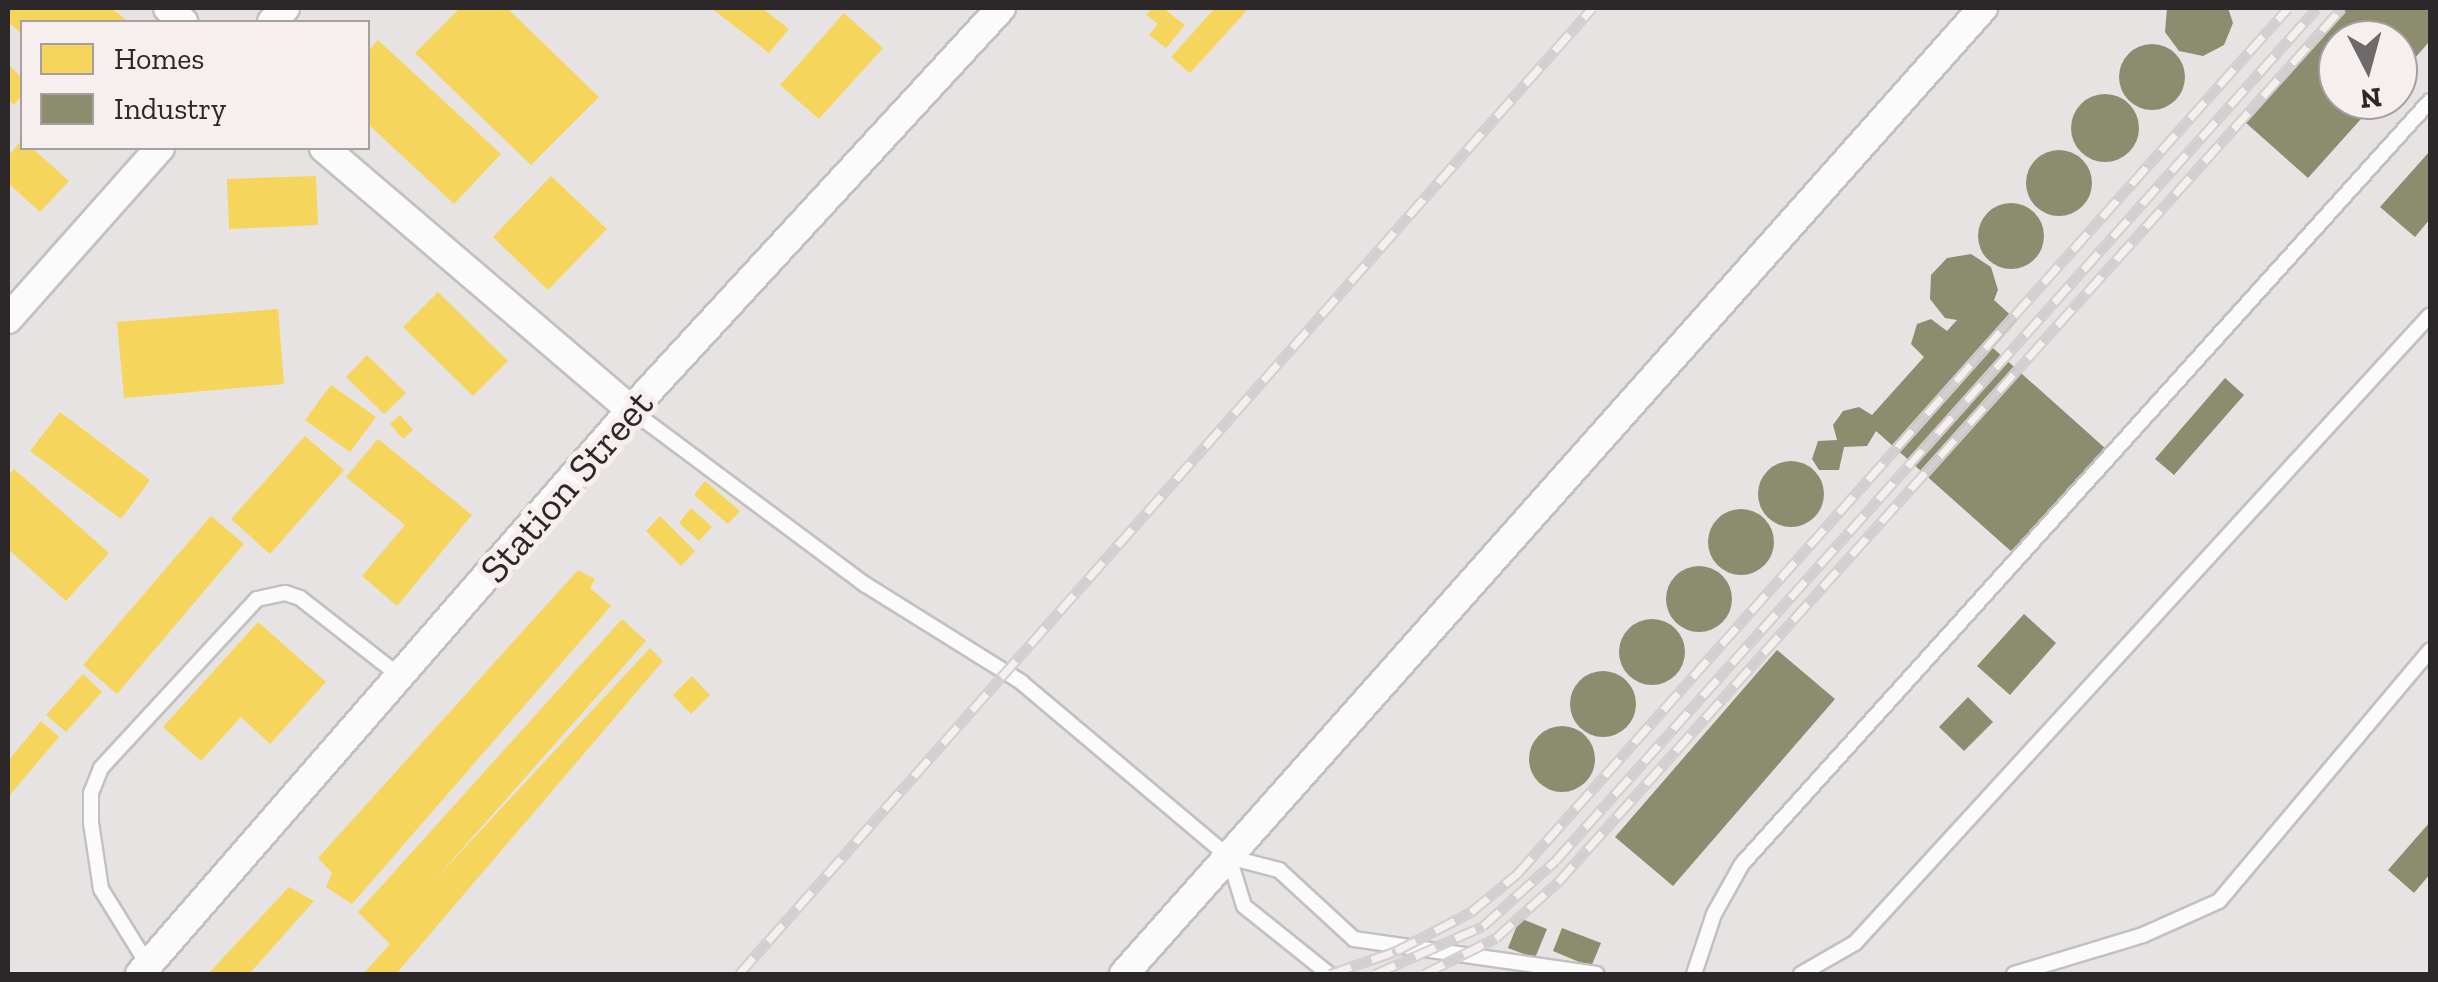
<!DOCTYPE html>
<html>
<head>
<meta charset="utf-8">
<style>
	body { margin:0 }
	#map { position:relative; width:2438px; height:982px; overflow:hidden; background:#e8e3e3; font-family:"Zilla Slab",serif }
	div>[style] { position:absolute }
	.homes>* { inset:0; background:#f6d55c }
	.industry>* { inset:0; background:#8c8c6e }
	.round { border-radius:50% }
	.roads { filter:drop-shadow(2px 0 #c3c0c0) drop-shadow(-2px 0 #c3c0c0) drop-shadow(0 2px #c3c0c0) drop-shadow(0 -2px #c3c0c0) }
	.service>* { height:14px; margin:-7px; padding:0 7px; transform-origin:7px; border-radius:7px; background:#fcfbfb }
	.minor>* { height:28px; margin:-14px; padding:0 14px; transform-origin:14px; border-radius:14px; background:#fcfbfb }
	.rail>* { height:11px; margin-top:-5.5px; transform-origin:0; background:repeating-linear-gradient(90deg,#f7eeee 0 22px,#d1cfcf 0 44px); box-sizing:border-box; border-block:2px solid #d1cfcf }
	span { translate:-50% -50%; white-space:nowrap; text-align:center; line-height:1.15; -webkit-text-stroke:10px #f7eeee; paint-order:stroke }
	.street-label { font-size:40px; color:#2c2829 }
	.frame { position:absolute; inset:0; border:10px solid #2c2829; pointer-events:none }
	.legend { position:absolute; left:20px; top:20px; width:350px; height:130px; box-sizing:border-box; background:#f7eeee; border:2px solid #a69f9f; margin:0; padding:12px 18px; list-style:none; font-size:30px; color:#2c2829 }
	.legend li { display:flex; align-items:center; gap:20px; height:50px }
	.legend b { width:50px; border:2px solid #a69f9f }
	.north { position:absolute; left:2318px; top:20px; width:100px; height:100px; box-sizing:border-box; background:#f7eeee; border:2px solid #a69f9f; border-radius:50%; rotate:174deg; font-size:28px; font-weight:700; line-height:40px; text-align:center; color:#2c2829 }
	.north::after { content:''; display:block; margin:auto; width:35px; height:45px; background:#6e696a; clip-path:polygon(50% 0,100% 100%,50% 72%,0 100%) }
</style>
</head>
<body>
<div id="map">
	<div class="homes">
		<div style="clip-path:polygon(8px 8px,111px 8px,129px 22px,22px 22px,22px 34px,8px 22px)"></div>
		<div style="clip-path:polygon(460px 8px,507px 8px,599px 97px,531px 165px,415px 53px)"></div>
		<div style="clip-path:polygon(711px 8px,762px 8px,789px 29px,769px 53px)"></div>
		<div style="clip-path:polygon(1152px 8px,1163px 8px,1185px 25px,1166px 48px,1149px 35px,1158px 24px,1146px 15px)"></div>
		<div style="clip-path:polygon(1215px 8px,1249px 8px,1190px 73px,1171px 57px)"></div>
		<div style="clip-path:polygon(844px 13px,883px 48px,819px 119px,780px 85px)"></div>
		<div style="clip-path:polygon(378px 40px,501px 154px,454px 204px,368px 124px,368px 51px)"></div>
		<div style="clip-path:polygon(8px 64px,22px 78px,22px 95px,14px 105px,8px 99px)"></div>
		<div style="clip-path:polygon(22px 140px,22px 148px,32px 148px,69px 181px,40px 212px,8px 183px,8px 156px)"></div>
		<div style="clip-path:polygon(316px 176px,318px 225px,229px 229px,227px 179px)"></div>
		<div style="clip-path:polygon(551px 176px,607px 229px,548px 290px,493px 237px)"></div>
		<div style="clip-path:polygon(438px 292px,508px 361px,473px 396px,403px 327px)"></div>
		<div style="clip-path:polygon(278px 309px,284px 384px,124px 398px,117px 322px)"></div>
		<div style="clip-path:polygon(367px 355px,406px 393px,384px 414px,346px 377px)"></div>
		<div style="clip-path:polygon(331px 385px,376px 417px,350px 452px,305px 420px)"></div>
		<div style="clip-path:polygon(60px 412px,150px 480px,121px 519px,30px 451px)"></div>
		<div style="clip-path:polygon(400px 415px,413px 430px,403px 439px,390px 424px)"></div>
		<div style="clip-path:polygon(305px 436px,344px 470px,270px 554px,231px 519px)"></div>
		<div style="clip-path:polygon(378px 439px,472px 515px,397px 606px,362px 576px,405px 525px,346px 477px)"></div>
		<div style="clip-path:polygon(14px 469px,109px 553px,66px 601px,8px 549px,8px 476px)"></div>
		<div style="clip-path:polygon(705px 481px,740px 511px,728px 524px,694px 495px)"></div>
		<div style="clip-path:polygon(691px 508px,712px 527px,699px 541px,679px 523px)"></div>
		<div style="clip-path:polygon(211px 516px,244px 544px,117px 694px,83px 665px)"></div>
		<div style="clip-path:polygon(660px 516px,695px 551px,681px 566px,646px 531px)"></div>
		<div style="clip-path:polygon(578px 570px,595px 579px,590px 588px,611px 606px,352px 904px,326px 887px,332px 873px,318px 858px)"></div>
		<div style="clip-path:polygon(622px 619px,646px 641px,430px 885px,650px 648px,663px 661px,396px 974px,363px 974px,390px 944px,358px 912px)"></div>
		<div style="clip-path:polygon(258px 622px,326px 682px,270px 744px,241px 717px,201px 761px,163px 727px)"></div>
		<div style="clip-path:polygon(83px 674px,102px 692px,66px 732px,46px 715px)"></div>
		<div style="clip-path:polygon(692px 676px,710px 695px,691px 714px,673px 695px)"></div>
		<div style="clip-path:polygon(41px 721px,59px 737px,8px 797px,8px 761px)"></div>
		<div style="clip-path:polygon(289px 887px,314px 901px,249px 974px,208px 974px)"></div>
	</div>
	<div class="industry">
		<div style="clip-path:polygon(2167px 8px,2228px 8px,2233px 23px,2224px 45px,2203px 56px,2179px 51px,2165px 32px)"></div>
		<div style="clip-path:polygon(2347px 8px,2430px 8px,2430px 41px,2398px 77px,2398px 40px,2338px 40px,2338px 100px,2378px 100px,2308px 178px,2245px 122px)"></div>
		<div class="round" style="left:2119px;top:44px;width:66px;height:66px"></div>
		<div class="round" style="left:2071px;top:94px;width:68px;height:68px"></div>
		<div class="round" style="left:2026px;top:150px;width:66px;height:66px"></div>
		<div style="clip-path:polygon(2430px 151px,2430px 219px,2415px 237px,2380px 207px)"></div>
		<div class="round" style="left:1978px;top:203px;width:66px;height:66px"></div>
		<div style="clip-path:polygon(1971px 254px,1991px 267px,1998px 290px,1994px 300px,2017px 321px,1993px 348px,2106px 449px,2013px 553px,1876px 431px,1867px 446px,1844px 447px,1839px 470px,1819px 470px,1812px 459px,1818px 441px,1837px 440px,1833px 425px,1843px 411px,1859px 407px,1872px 415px,1924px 357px,1911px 344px,1917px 324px,1931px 319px,1947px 331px,1957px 320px,1945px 318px,1930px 299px,1931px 275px,1947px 258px)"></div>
		<div style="clip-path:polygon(2225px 378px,2244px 395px,2174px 475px,2155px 459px)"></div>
		<div class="round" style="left:1758px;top:461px;width:66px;height:66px"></div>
		<div class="round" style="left:1708px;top:509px;width:66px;height:66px"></div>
		<div class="round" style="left:1666px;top:566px;width:66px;height:66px"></div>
		<div style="clip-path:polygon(2024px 614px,2056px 643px,2010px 695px,1977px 666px)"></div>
		<div class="round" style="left:1619px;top:619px;width:66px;height:66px"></div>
		<div style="clip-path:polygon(1777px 650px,1835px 699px,1673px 886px,1615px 837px)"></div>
		<div class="round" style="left:1570px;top:671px;width:66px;height:66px"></div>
		<div style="clip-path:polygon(1968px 697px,1993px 722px,1964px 751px,1939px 727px)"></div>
		<div class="round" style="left:1529px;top:726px;width:66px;height:66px"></div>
		<div style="clip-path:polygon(2430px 822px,2430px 874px,2414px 893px,2388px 870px)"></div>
		<div style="clip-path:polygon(1520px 918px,1547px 929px,1535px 958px,1508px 948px)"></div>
		<div style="clip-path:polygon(1562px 928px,1601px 943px,1591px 967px,1553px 951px)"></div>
	</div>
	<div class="roads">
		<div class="service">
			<div style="left:631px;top:410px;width:293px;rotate:36.7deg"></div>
			<div style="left:866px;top:585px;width:183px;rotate:32deg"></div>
			<div style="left:1021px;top:682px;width:272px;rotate:40.1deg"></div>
			<div style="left:1229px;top:857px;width:52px;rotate:14.6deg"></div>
			<div style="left:1279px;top:870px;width:102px;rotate:42.6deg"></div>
			<div style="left:1354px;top:939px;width:245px;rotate:8.2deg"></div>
			<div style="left:1229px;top:857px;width:51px;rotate:73deg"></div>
			<div style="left:1244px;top:906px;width:109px;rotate:38.7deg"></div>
			<div style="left:148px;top:965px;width:89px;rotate:-121.7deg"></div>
			<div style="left:101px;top:889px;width:67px;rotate:-98.6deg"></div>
			<div style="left:91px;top:823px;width:30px;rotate:-90deg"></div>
			<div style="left:91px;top:793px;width:27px;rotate:-68deg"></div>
			<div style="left:101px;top:768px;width:230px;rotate:-47.3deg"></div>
			<div style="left:257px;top:599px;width:29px;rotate:-12deg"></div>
			<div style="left:285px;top:593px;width:16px;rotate:18deg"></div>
			<div style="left:300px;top:598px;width:127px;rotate:38deg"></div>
			<div style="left:1694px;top:974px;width:63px;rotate:-71.6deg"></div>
			<div style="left:1714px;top:914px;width:57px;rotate:-60.8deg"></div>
			<div style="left:1742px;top:864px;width:1027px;rotate:-47.96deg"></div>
			<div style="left:1801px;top:974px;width:62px;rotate:-29.9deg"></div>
			<div style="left:1855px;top:943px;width:851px;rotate:-47.52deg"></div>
			<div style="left:2014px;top:974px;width:135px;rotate:-16.8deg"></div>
			<div style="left:2143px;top:935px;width:83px;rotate:-24.1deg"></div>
			<div style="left:2219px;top:901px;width:328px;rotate:-49.9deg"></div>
		</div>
		<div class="minor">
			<div style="left:168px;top:8px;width:21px;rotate:43deg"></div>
			<div style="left:272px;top:22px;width:19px;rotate:-47deg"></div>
			<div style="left:324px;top:148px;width:404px;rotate:40.5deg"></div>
			<div style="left:8px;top:319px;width:229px;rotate:-48.4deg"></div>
			<div style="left:140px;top:974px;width:748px;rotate:-48.96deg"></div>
			<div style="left:631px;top:410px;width:546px;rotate:-47.37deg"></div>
			<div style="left:1124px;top:974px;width:1293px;rotate:-48.36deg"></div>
		</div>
	</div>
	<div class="rail">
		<div style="left:739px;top:974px;width:1289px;rotate:-48.55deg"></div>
		<div style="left:1330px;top:974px;width:70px;rotate:-19.2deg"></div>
		<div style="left:1396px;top:951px;width:85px;rotate:-27.5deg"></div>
		<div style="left:1471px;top:912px;width:60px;rotate:-39.6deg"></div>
		<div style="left:1517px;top:874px;width:1159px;rotate:-48.32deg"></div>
		<div style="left:1375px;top:974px;width:118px;rotate:-24deg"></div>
		<div style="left:1483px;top:926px;width:98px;rotate:-42.1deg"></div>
		<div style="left:1556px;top:860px;width:1142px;rotate:-48.23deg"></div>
		<div style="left:1424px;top:974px;width:80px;rotate:-26.6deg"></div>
		<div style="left:1496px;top:938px;width:84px;rotate:-42.1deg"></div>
		<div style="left:1558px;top:882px;width:1174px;rotate:-48.11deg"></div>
	</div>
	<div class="street-label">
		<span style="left:566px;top:486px;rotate:-49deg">Station Street</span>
	</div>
	<div class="frame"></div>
	<ul class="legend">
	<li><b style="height:28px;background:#f6d55c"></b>Homes</li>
	<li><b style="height:28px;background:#8c8c6e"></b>Industry</li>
	</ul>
	<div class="north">N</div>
</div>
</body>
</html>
